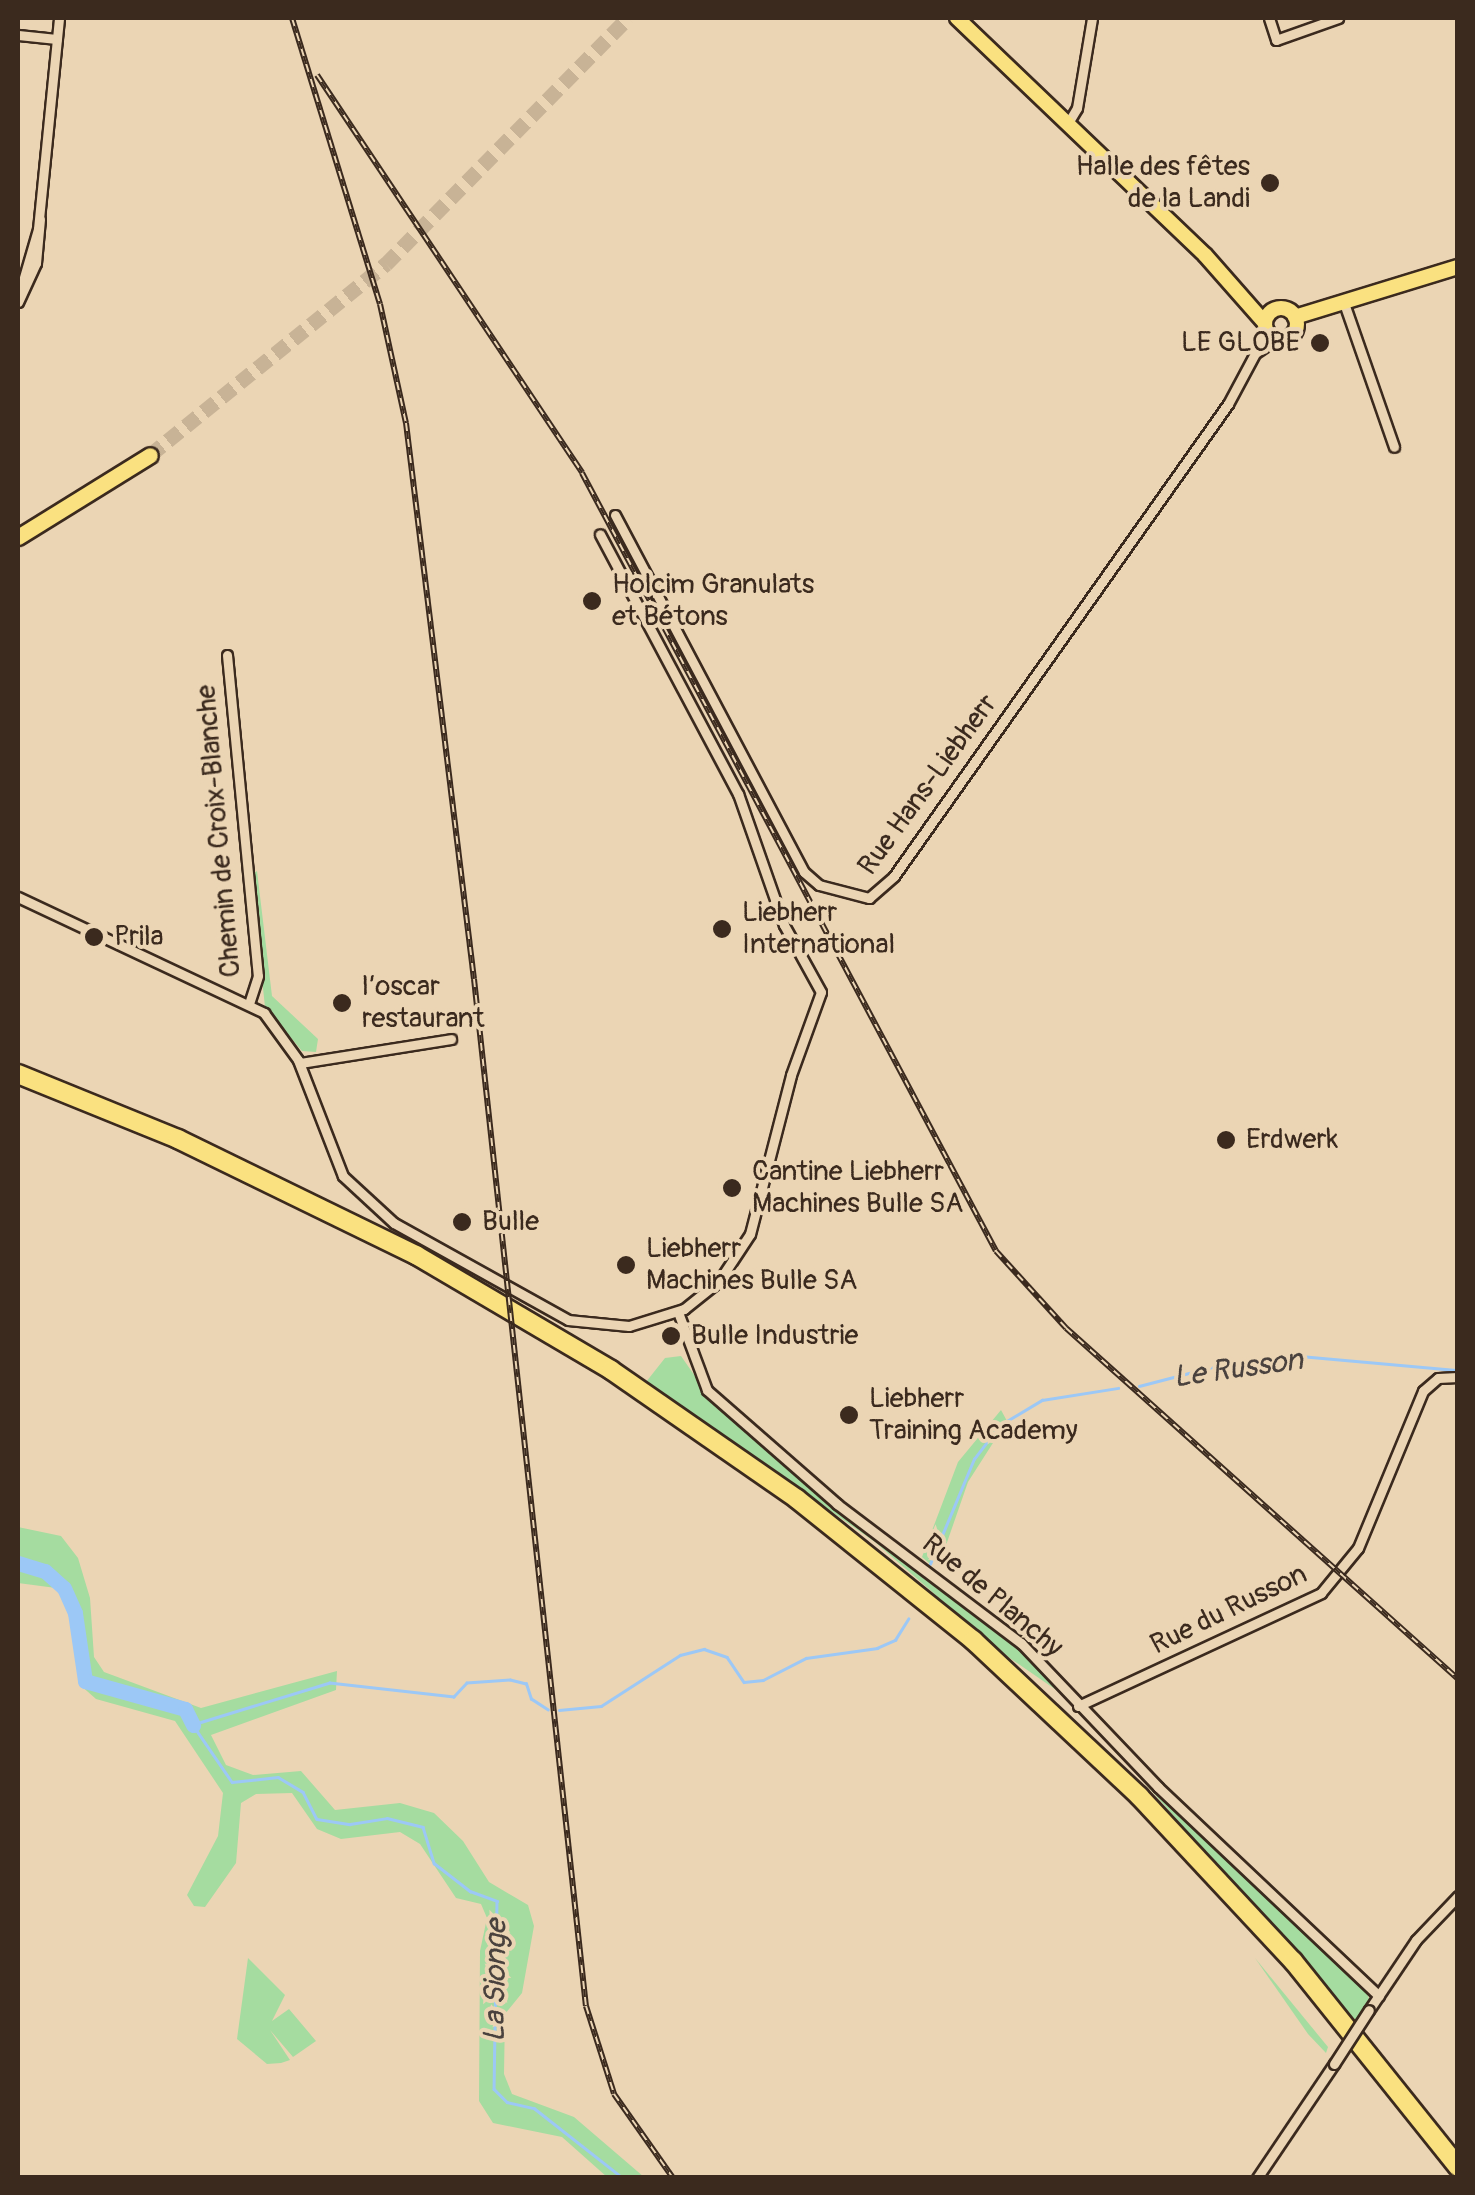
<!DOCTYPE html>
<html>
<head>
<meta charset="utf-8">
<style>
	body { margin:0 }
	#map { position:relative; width:1475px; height:2195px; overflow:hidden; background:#ebd5b4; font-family:Pangolin,sans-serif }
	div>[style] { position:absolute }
	.green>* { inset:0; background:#a5dca0 }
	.stream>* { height:2.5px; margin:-1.25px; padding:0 1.25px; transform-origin:1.25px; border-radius:1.25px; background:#9cc8f6 }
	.river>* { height:15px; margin:-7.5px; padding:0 7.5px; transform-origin:7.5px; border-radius:7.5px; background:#9cc8f6 }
	.trunk-tunnel>* { height:15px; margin-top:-7.5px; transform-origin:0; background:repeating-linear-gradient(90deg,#c8b396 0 15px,transparent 0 23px) }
	.roads { filter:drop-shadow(2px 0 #3b2a1e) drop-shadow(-2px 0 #3b2a1e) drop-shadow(0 2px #3b2a1e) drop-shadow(0 -2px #3b2a1e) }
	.minor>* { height:9px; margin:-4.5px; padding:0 4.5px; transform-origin:4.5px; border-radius:4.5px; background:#ebd5b4 }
	.primary>* { height:14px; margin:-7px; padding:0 7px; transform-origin:7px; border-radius:7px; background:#fae180 }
	.primary>.ring { margin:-7px; padding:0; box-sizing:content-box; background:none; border:14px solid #fae180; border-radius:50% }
	.trunk>* { height:15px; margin:-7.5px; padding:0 7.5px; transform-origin:7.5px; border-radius:7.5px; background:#fae180 }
	.motorway>* { height:18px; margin:-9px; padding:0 9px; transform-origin:9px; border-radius:9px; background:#fae180 }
	.rail>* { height:6px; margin-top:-3px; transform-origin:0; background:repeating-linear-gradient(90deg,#ebd5b4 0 8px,#3b2a1e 0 16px); box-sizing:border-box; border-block:2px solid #3b2a1e }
	.bridges { filter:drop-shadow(2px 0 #3b2a1e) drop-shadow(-2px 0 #3b2a1e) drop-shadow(0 2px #3b2a1e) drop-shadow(0 -2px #3b2a1e) }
	.minor-bridge>* { height:9px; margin:-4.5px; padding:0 4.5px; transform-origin:4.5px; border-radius:4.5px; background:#ebd5b4 }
	.dots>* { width:28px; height:28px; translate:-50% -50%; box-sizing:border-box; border:5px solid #ebd5b4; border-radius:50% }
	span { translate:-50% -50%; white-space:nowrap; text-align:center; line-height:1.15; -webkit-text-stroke:8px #ebd5b4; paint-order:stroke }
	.poi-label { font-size:28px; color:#3b2a1e }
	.right { translate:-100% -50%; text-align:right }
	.left { translate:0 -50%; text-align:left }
	.street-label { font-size:28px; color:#3b2a1e }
	.water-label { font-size:30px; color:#4a423e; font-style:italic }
	.frame { position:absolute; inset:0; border:20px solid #3b2a1e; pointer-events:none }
</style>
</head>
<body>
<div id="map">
	<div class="green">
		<div style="clip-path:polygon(257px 871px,272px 996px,318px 1039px,316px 1052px,302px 1051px,265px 1007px,251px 875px)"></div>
		<div style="clip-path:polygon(681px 1356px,711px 1399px,1014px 1643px,1062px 1694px,1001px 1652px,875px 1542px,646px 1382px,665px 1358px)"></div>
		<div style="clip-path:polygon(1001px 1410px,1007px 1421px,968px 1482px,944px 1551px,930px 1564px,922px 1557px,958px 1462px)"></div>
		<div style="clip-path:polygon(18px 1527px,61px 1536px,78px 1558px,90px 1598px,94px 1657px,104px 1672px,201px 1708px,337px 1671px,336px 1690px,211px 1735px,226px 1765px,253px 1775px,301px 1771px,335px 1810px,400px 1803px,434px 1813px,463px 1841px,489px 1882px,528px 1905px,534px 1926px,522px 1993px,505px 2014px,504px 2074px,512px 2094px,574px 2117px,644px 2177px,607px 2177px,562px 2137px,493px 2123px,479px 2101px,480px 1951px,487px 1918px,481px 1904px,456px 1898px,420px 1844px,400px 1832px,341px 1839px,317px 1829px,292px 1793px,256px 1794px,241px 1803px,236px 1863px,205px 1907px,194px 1906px,187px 1895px,218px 1836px,223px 1793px,175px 1721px,96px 1699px,79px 1684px,71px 1604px,56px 1588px,18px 1583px)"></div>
		<div style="clip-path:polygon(1095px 1727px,1367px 1993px,1370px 2002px,1357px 2023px)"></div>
		<div style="clip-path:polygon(248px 1958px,285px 1995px,272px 2021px,289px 2009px,316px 2041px,293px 2057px,270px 2030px,290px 2060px,281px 2063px,267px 2064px,237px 2039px)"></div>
		<div style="clip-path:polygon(1255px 1958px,1328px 2047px,1326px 2053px,1308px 2034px)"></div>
	</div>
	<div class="stream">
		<div style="left:1139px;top:1386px;width:75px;rotate:-14.6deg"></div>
		<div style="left:1212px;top:1367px;width:32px;rotate:2deg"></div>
		<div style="left:1244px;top:1368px;width:57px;rotate:-12.1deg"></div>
		<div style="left:1300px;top:1356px;width:159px;rotate:5.1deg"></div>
		<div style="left:930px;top:1564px;width:114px;rotate:-67.3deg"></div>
		<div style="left:974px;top:1459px;width:43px;rotate:-52.6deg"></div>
		<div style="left:1000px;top:1425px;width:49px;rotate:-30.8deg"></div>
		<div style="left:1042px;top:1400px;width:77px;rotate:-9deg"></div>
		<div style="left:548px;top:1710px;width:20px;rotate:-147deg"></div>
		<div style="left:531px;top:1699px;width:16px;rotate:-108deg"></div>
		<div style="left:526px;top:1684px;width:16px;rotate:-166deg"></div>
		<div style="left:510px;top:1680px;width:43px;rotate:176deg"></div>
		<div style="left:467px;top:1683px;width:19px;rotate:133deg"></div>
		<div style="left:454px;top:1697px;width:125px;rotate:-173.6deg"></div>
		<div style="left:330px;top:1683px;width:143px;rotate:163deg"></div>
		<div style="left:193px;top:1725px;width:69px;rotate:55.6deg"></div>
		<div style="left:232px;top:1782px;width:46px;rotate:-6.2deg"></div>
		<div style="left:278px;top:1777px;width:29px;rotate:31deg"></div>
		<div style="left:303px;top:1792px;width:30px;rotate:63deg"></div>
		<div style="left:317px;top:1819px;width:33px;rotate:9deg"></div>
		<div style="left:350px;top:1824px;width:37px;rotate:-9deg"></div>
		<div style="left:387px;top:1818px;width:37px;rotate:14deg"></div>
		<div style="left:423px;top:1827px;width:38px;rotate:73deg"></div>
		<div style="left:434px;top:1863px;width:46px;rotate:37.9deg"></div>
		<div style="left:470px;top:1891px;width:29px;rotate:20deg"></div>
		<div style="left:497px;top:1901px;width:188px;rotate:90.9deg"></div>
		<div style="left:494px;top:2089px;width:18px;rotate:45deg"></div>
		<div style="left:507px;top:2102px;width:28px;rotate:13deg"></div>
		<div style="left:534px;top:2108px;width:113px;rotate:38.2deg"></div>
		<div style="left:559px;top:1710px;width:42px;rotate:-5.4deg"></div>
		<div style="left:601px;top:1706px;width:94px;rotate:-32.8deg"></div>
		<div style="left:680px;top:1655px;width:25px;rotate:-14deg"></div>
		<div style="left:704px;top:1649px;width:24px;rotate:19deg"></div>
		<div style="left:727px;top:1657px;width:30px;rotate:56deg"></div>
		<div style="left:744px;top:1682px;width:19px;rotate:-6deg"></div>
		<div style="left:763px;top:1680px;width:48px;rotate:-27.1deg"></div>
		<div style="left:806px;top:1658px;width:72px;rotate:-8deg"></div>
		<div style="left:877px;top:1648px;width:20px;rotate:-24deg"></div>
		<div style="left:895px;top:1640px;width:25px;rotate:-58deg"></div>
	</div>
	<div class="river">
		<div style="left:18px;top:1563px;width:28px;rotate:17deg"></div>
		<div style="left:45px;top:1571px;width:25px;rotate:42deg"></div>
		<div style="left:64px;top:1588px;width:27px;rotate:66deg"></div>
		<div style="left:75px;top:1613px;width:69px;rotate:81.6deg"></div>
		<div style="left:85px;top:1681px;width:104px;rotate:15.6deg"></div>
		<div style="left:185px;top:1709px;width:18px;rotate:63deg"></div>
	</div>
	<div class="trunk-tunnel">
		<div style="left:150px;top:455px;width:304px;rotate:-39deg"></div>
		<div style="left:386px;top:264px;width:345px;rotate:-45.5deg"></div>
	</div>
	<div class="roads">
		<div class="minor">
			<div style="left:1269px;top:18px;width:23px;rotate:72deg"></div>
			<div style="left:1276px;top:40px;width:66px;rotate:-19.5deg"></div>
			<div style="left:18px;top:35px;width:39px;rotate:6deg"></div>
			<div style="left:1068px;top:123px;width:17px;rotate:-59deg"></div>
			<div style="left:1077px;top:108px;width:91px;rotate:-80.5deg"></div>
			<div style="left:18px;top:298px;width:72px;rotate:-73.8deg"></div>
			<div style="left:38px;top:229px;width:212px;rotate:-84.3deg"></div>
			<div style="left:18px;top:302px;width:43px;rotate:-65.2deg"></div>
			<div style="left:36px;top:263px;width:44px;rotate:-84.8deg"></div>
			<div style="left:1345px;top:306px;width:149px;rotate:70.8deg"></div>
			<div style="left:1257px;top:352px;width:23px;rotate:-34deg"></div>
			<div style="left:615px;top:515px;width:404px;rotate:62.1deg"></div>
			<div style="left:804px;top:872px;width:20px;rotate:41deg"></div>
			<div style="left:819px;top:885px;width:52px;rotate:14.6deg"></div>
			<div style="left:869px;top:898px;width:33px;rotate:-41deg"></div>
			<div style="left:894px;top:876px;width:578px;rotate:-54.72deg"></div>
			<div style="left:1228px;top:404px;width:83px;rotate:-61.9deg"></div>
			<div style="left:227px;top:655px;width:322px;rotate:84.5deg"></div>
			<div style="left:258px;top:976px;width:28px;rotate:108deg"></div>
			<div style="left:18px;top:897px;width:272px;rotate:25.2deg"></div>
			<div style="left:264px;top:1013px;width:58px;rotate:54.1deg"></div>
			<div style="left:298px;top:1060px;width:124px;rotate:68.8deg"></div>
			<div style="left:343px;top:1176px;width:69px;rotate:42.7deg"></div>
			<div style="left:394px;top:1223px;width:199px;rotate:29.1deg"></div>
			<div style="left:568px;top:1320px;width:61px;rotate:5.6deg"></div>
			<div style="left:629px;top:1326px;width:58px;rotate:-17.2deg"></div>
			<div style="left:684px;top:1309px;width:45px;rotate:-38.7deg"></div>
			<div style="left:719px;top:1281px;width:56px;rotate:-56.6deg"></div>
			<div style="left:750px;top:1234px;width:164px;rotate:-75.5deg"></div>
			<div style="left:791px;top:1075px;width:88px;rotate:-70.1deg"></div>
			<div style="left:821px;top:992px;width:77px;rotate:-118.9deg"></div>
			<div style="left:784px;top:925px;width:139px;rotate:-109.3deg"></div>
			<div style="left:738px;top:794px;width:294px;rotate:-118deg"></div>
			<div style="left:300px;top:1063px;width:153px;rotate:-9deg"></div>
			<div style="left:678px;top:1312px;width:83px;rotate:69.6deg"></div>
			<div style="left:707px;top:1390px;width:173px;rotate:41.2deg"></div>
			<div style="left:837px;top:1504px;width:231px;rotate:37.1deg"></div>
			<div style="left:1021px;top:1643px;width:199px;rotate:46.4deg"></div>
			<div style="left:1158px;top:1787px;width:304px;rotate:43.4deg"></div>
			<div style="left:1078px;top:1706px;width:268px;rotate:-24.9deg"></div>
			<div style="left:1321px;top:1593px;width:58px;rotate:-50.6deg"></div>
			<div style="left:1358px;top:1548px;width:170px;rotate:-67.5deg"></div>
			<div style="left:1423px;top:1391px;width:20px;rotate:-41deg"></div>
			<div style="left:1438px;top:1378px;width:20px;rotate:-3deg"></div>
			<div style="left:1369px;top:2010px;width:84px;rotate:-56.1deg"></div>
			<div style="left:1416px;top:1940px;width:61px;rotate:-46.3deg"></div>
			<div style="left:1257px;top:2178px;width:138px;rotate:-56deg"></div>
		</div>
		<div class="primary">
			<div style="left:957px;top:18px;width:343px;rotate:43.7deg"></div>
			<div style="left:1205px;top:255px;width:91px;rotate:48.6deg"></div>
			<div class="ring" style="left:1265px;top:308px;width:18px;height:18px"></div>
			<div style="left:1295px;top:317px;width:170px;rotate:-17.1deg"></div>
		</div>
		<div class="trunk">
			<div style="left:18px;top:537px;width:155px;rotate:-31.8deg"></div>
		</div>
		<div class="motorway">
			<div style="left:18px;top:1074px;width:173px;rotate:22.1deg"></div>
			<div style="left:178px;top:1139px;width:265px;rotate:26deg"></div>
			<div style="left:416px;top:1255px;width:226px;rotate:30.5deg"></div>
			<div style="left:611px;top:1370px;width:226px;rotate:34.7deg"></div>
			<div style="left:797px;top:1499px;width:226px;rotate:38.7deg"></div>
			<div style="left:973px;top:1640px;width:228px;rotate:43.2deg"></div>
			<div style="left:1139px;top:1796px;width:226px;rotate:47deg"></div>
			<div style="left:1293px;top:1961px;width:264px;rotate:51.3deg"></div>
		</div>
	</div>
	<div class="rail">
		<div style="left:292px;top:18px;width:299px;rotate:72.9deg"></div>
		<div style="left:380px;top:304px;width:122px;rotate:77.7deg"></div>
		<div style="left:406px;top:423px;width:560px;rotate:83.03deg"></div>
		<div style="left:474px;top:979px;width:1033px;rotate:83.78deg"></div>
		<div style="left:586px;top:2006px;width:92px;rotate:72.3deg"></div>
		<div style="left:614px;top:2094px;width:103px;rotate:54.9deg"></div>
		<div style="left:317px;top:75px;width:478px;rotate:56.3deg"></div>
		<div style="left:582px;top:473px;width:881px;rotate:61.98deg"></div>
		<div style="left:996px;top:1251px;width:104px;rotate:47.7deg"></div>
		<div style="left:1066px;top:1328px;width:526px;rotate:41.84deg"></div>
	</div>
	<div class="bridges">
		<div class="minor-bridge">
			<div style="left:1334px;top:2064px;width:64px;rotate:-57.1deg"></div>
		</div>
	</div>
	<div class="dots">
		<div style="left:1270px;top:183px;background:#3b2a1e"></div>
		<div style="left:1320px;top:343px;background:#3b2a1e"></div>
		<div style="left:592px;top:601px;background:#3b2a1e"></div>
		<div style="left:722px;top:929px;background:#3b2a1e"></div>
		<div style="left:94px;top:937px;background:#3b2a1e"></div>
		<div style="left:342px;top:1003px;background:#3b2a1e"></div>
		<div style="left:1226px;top:1140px;background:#3b2a1e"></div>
		<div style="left:732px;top:1188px;background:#3b2a1e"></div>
		<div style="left:462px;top:1222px;background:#3b2a1e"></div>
		<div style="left:626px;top:1265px;background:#3b2a1e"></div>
		<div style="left:671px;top:1336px;background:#3b2a1e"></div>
		<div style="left:849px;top:1415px;background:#3b2a1e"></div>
	</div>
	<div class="poi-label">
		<span class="right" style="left:1250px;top:183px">Halle des fêtes<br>de la Landi</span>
		<span class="right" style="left:1300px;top:343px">LE GLOBE</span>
		<span class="left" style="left:612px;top:601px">Holcim Granulats<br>et Bétons</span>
		<span class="left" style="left:742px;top:929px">Liebherr<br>International</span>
		<span class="left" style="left:114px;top:937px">Prila</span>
		<span class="left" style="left:362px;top:1003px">l’oscar<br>restaurant</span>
		<span class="left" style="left:1246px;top:1140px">Erdwerk</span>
		<span class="left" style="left:752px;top:1188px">Cantine Liebherr<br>Machines Bulle SA</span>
		<span class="left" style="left:482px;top:1222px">Bulle</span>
		<span class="left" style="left:646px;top:1265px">Liebherr<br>Machines Bulle SA</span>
		<span class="left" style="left:691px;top:1336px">Bulle Industrie</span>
		<span class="left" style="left:869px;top:1415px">Liebherr<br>Training Academy</span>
	</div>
	<div class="street-label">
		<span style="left:928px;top:785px;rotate:-54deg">Rue Hans-Liebherr</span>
		<span style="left:219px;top:831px;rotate:-95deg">Chemin de Croix-Blanche</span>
		<span style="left:992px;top:1596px;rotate:40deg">Rue de Planchy</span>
		<span style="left:1229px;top:1610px;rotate:-26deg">Rue du Russon</span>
	</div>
	<div class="water-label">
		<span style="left:1238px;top:1369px;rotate:-8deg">Le Russon</span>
		<span style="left:496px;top:1981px;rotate:-89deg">La Sionge</span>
	</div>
	<div class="frame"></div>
</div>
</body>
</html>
